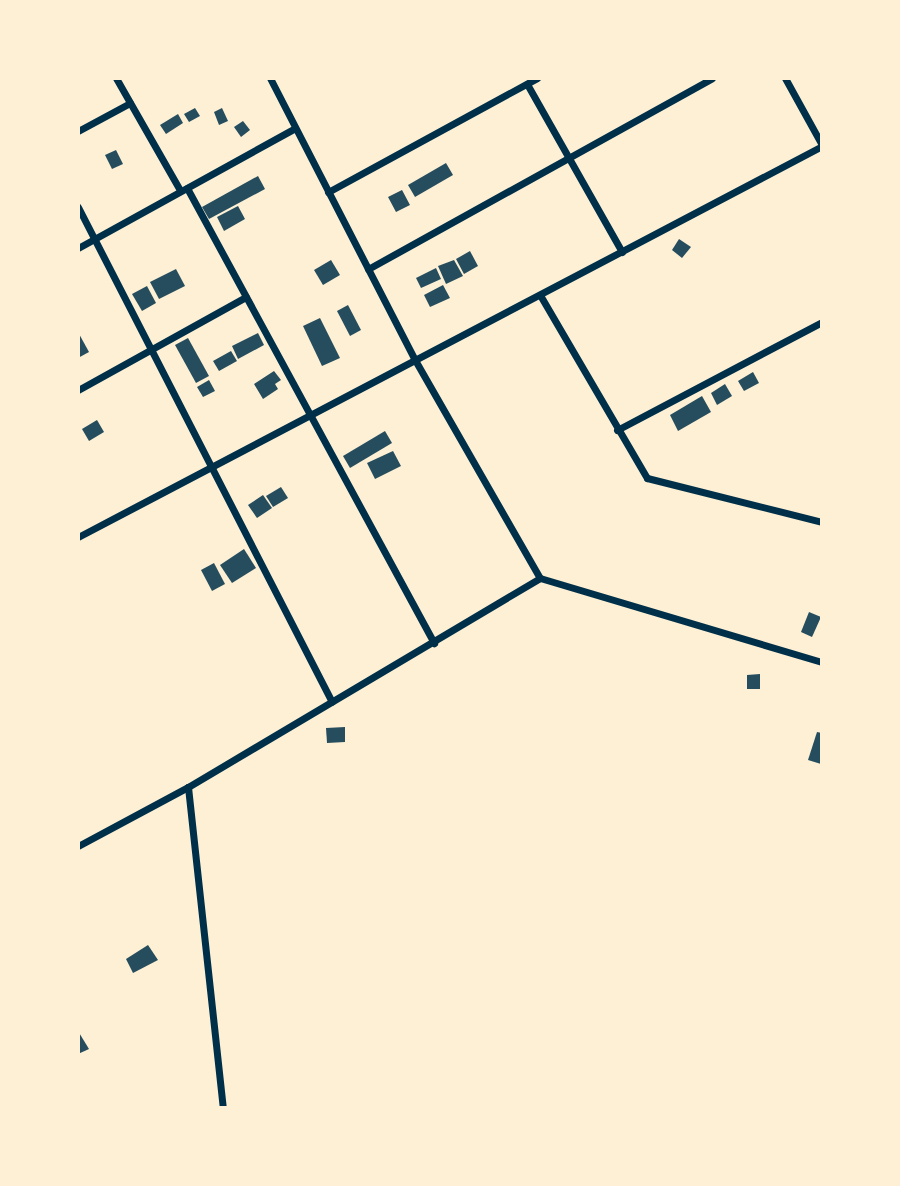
<!DOCTYPE html>
<html>
<head>
<meta charset="utf-8">
<style>
	body { margin:0 }
	#map { position:relative; width:900px; height:1186px; overflow:hidden; background:#fdf0d5; font-family:"Crimson Pro",serif }
	div>[style] { position:absolute }
	.building>* { inset:0; background:#264d5e }
	.minor>* { height:7px; margin:-3.5px; padding:0 3.5px; transform-origin:3.5px; border-radius:3.5px; background:#003049 }
	span { translate:-50% -50%; white-space:nowrap; text-align:center; line-height:1.15; -webkit-text-stroke:6px #fdf0d5; paint-order:stroke }
	.frame { position:absolute; inset:0; border:80px solid #fdf0d5; pointer-events:none }
</style>
</head>
<body>
<div id="map">
	<div class="building">
		<div style="clip-path:polygon(195px 108px,200px 116px,189px 122px,184px 114px)"></div>
		<div style="clip-path:polygon(222px 108px,228px 121px,219px 125px,214px 112px)"></div>
		<div style="clip-path:polygon(178px 114px,183px 123px,166px 134px,160px 125px)"></div>
		<div style="clip-path:polygon(243px 121px,250px 130px,241px 137px,234px 127px)"></div>
		<div style="clip-path:polygon(116px 150px,123px 164px,112px 169px,105px 155px)"></div>
		<div style="clip-path:polygon(446px 163px,453px 175px,415px 197px,408px 185px)"></div>
		<div style="clip-path:polygon(258px 176px,265px 189px,209px 219px,202px 207px)"></div>
		<div style="clip-path:polygon(402px 190px,410px 205px,396px 212px,388px 197px)"></div>
		<div style="clip-path:polygon(238px 206px,245px 219px,224px 231px,217px 217px)"></div>
		<div style="clip-path:polygon(679px 239px,691px 247px,682px 258px,672px 250px)"></div>
		<div style="clip-path:polygon(470px 251px,478px 266px,464px 274px,456px 259px)"></div>
		<div style="clip-path:polygon(331px 260px,340px 275px,323px 285px,314px 270px)"></div>
		<div style="clip-path:polygon(454px 260px,463px 276px,446px 284px,438px 266px)"></div>
		<div style="clip-path:polygon(436px 268px,441px 279px,421px 288px,416px 278px)"></div>
		<div style="clip-path:polygon(176px 269px,185px 286px,159px 299px,150px 282px)"></div>
		<div style="clip-path:polygon(443px 285px,450px 298px,430px 307px,424px 295px)"></div>
		<div style="clip-path:polygon(147px 286px,156px 303px,142px 311px,132px 294px)"></div>
		<div style="clip-path:polygon(348px 305px,361px 330px,350px 336px,337px 311px)"></div>
		<div style="clip-path:polygon(320px 318px,340px 358px,322px 366px,303px 326px)"></div>
		<div style="clip-path:polygon(78px 332px,89px 352px,78px 358px)"></div>
		<div style="clip-path:polygon(258px 333px,264px 345px,238px 359px,232px 346px)"></div>
		<div style="clip-path:polygon(188px 338px,209px 376px,196px 383px,175px 345px)"></div>
		<div style="clip-path:polygon(231px 351px,237px 361px,219px 371px,213px 361px)"></div>
		<div style="clip-path:polygon(274px 371px,281px 380px,275px 384px,278px 389px,263px 399px,254px 384px)"></div>
		<div style="clip-path:polygon(753px 372px,759px 383px,744px 391px,738px 381px)"></div>
		<div style="clip-path:polygon(209px 380px,215px 391px,203px 397px,197px 387px)"></div>
		<div style="clip-path:polygon(725px 384px,732px 396px,717px 405px,711px 393px)"></div>
		<div style="clip-path:polygon(702px 396px,711px 412px,678px 431px,670px 415px)"></div>
		<div style="clip-path:polygon(97px 420px,104px 432px,89px 441px,82px 429px)"></div>
		<div style="clip-path:polygon(385px 431px,392px 443px,350px 468px,343px 456px)"></div>
		<div style="clip-path:polygon(393px 451px,401px 466px,375px 479px,367px 463px)"></div>
		<div style="clip-path:polygon(281px 487px,288px 498px,273px 507px,266px 496px)"></div>
		<div style="clip-path:polygon(263px 495px,272px 508px,257px 518px,248px 505px)"></div>
		<div style="clip-path:polygon(244px 549px,256px 568px,232px 583px,220px 565px)"></div>
		<div style="clip-path:polygon(214px 563px,225px 584px,212px 591px,201px 570px)"></div>
		<div style="clip-path:polygon(809px 612px,821px 617px,812px 637px,801px 632px)"></div>
		<div style="clip-path:polygon(760px 674px,760px 689px,747px 689px,747px 675px)"></div>
		<div style="clip-path:polygon(345px 727px,345px 742px,327px 743px,326px 728px)"></div>
		<div style="clip-path:polygon(817px 732px,822px 733px,821px 764px,808px 760px)"></div>
		<div style="clip-path:polygon(148px 945px,158px 960px,133px 973px,126px 959px)"></div>
		<div style="clip-path:polygon(78px 1031px,89px 1049px,78px 1054px)"></div>
	</div>
	<div class="minor">
		<div style="left:116px;top:78px;width:129px;rotate:60.3deg"></div>
		<div style="left:270px;top:78px;width:317px;rotate:62.8deg"></div>
		<div style="left:415px;top:360px;width:251px;rotate:60.2deg"></div>
		<div style="left:540px;top:578px;width:294px;rotate:16.6deg"></div>
		<div style="left:785px;top:78px;width:77px;rotate:61.1deg"></div>
		<div style="left:527px;top:84px;width:193px;rotate:60.5deg"></div>
		<div style="left:78px;top:131px;width:59px;rotate:-28.3deg"></div>
		<div style="left:187px;top:188px;width:518px;rotate:61.5deg"></div>
		<div style="left:328px;top:192px;width:238px;rotate:-28.6deg"></div>
		<div style="left:78px;top:207px;width:556px;rotate:62.84deg"></div>
		<div style="left:78px;top:248px;width:248px;rotate:-28.9deg"></div>
		<div style="left:368px;top:269px;width:393px;rotate:-29deg"></div>
		<div style="left:540px;top:295px;width:212px;rotate:59.7deg"></div>
		<div style="left:647px;top:478px;width:180px;rotate:14.1deg"></div>
		<div style="left:78px;top:390px;width:192px;rotate:-29deg"></div>
		<div style="left:617px;top:430px;width:232px;rotate:-27.8deg"></div>
		<div style="left:78px;top:537px;width:840px;rotate:-27.72deg"></div>
		<div style="left:188px;top:787px;width:323px;rotate:83.8deg"></div>
		<div style="left:78px;top:846px;width:125px;rotate:-28.2deg"></div>
		<div style="left:188px;top:787px;width:409px;rotate:-30.7deg"></div>
	</div>
	<div class="frame"></div>
</div>
</body>
</html>
